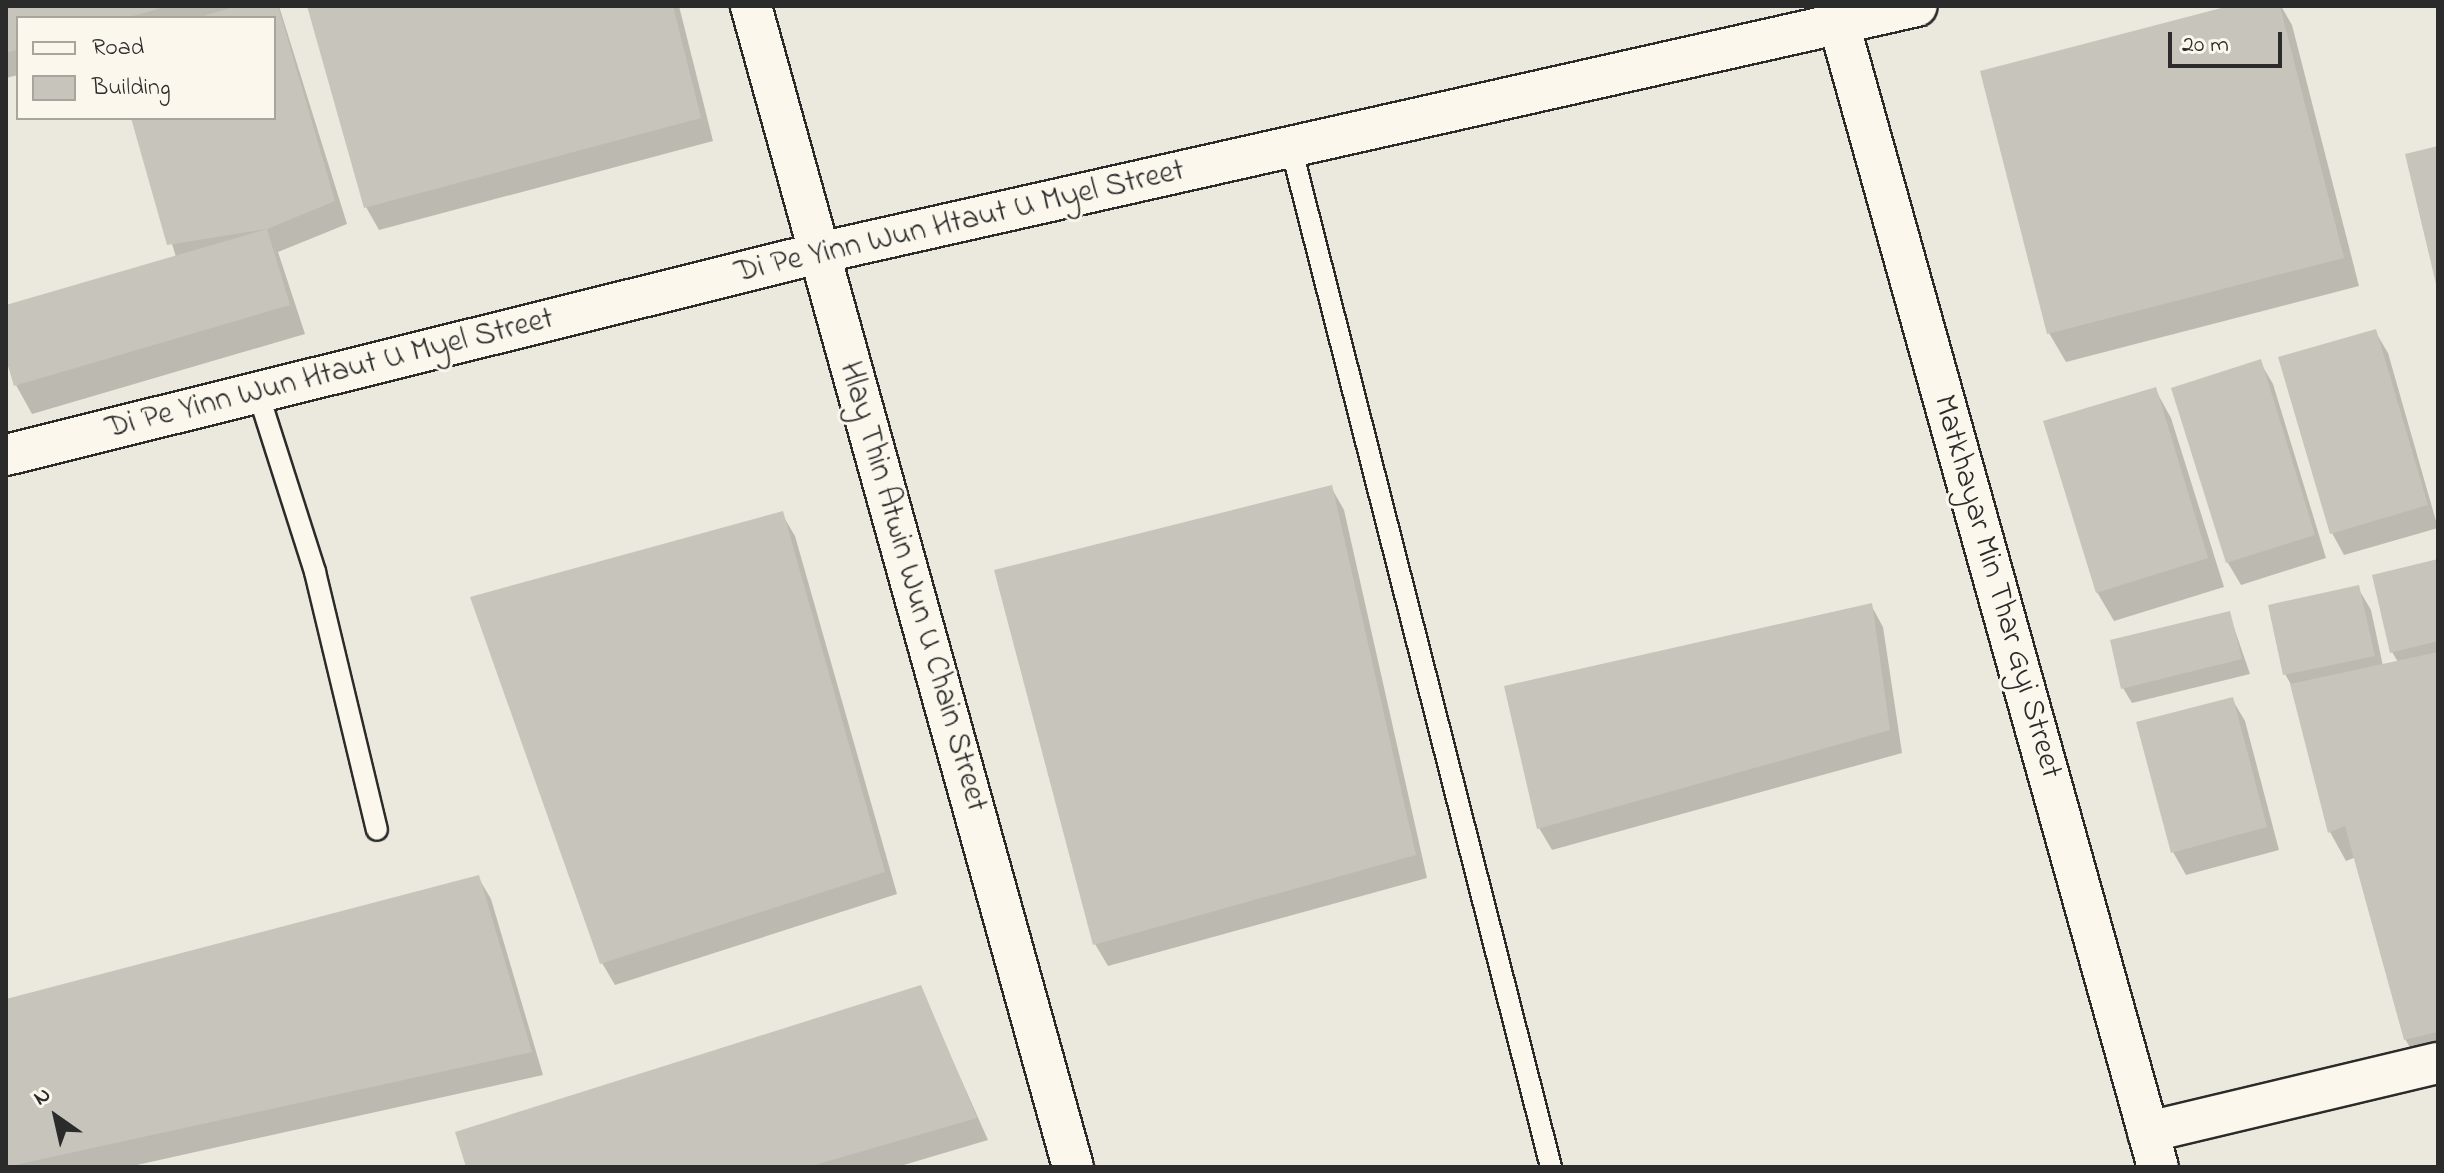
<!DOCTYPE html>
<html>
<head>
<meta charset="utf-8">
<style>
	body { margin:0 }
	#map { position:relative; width:2444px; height:1173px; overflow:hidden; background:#fbf7ec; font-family:"Indie Flower",sans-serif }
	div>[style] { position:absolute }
	.built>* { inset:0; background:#ebe8de }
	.shadow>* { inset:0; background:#0003 }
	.building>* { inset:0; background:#c7c4bc }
	.roads { filter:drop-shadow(2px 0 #2b2b2b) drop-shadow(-2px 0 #2b2b2b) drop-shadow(0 2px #2b2b2b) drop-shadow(0 -2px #2b2b2b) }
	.service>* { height:20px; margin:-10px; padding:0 10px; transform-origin:10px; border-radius:10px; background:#fbf7ec }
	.minor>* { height:40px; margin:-20px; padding:0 20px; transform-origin:20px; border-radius:20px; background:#fbf7ec }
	span { translate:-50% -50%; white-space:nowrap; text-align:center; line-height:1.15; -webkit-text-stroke:6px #fbf7ec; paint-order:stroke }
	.street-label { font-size:32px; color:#2b2b2b }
	.frame { position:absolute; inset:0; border:8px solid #2b2b2b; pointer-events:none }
	.legend { position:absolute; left:16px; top:16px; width:260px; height:104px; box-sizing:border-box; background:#fbf7ec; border:2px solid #a8a59f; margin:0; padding:10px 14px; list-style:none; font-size:24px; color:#2b2b2b }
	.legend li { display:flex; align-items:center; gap:16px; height:40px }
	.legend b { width:40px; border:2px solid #a8a59f }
	.north { position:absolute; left:16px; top:1077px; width:80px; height:80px; -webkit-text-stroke:6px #fbf7ec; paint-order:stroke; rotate:326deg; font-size:22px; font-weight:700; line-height:32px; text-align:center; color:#2b2b2b }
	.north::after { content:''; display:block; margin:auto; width:28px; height:36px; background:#2b2b2b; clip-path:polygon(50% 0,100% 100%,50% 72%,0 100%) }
	.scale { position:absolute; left:2168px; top:32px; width:114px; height:36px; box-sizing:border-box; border:4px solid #2b2b2b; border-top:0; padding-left:10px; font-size:24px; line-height:28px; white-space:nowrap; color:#2b2b2b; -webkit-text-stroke:6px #fbf7ec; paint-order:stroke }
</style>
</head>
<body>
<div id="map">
	<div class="built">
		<div style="clip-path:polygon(evenodd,6px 6px,2438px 6px,2438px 1167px,6px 1167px,6px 6px,18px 18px,274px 18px,274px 118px,18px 118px,18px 18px)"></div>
	</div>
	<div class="shadow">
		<div style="clip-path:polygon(6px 6px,279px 6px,347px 224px,278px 252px,305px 334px,32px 414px,16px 385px,6px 352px,6px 307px,176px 257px,133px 118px,274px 118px,274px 18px,18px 18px,18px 75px,6px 78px)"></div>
		<div style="clip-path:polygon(309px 6px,679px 6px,713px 141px,379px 230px,366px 207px)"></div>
		<div style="clip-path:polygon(2237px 6px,2281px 6px,2292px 25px,2359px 286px,2066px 362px,2049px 333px)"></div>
		<div style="clip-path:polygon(2375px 331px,2388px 353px,2438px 528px,2344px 555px,2332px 533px)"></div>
		<div style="clip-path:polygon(2260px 362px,2273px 384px,2326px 558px,2241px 585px,2228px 563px,2174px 389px)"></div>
		<div style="clip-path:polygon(2155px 389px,2171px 418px,2224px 587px,2114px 621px,2097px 592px)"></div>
		<div style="clip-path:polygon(1331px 487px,1344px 510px,1427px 878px,1108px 966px,1095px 944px)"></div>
		<div style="clip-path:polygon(782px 514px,795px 536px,897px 894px,615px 985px,602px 963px)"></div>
		<div style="clip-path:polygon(2438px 561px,2438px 1065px,2422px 1068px,2405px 1039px,2356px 857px,2346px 861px,2330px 832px,2294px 690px,2285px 674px,2358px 588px,2371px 610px,2383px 666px,2398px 662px,2392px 652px)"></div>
		<div style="clip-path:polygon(1871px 605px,1883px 627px,1902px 753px,1552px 850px,1539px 828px)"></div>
		<div style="clip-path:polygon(2229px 613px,2250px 674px,2132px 703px,2123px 688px)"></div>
		<div style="clip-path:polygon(2232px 699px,2245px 721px,2279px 850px,2186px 875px,2173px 852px)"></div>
		<div style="clip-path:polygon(478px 877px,491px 899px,543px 1075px,128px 1167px,6px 1167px,6px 1001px)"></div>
		<div style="clip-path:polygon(920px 987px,988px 1140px,897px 1167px,468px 1167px)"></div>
	</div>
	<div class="building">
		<div style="clip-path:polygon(6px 6px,165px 6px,165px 7px,126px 18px,18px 18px,18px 49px,6px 53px)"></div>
		<div style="clip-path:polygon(236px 6px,278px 6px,335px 201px,267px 229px,290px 305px,14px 386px,6px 359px,6px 305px,267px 229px,167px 245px,131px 118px,274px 118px,274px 18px,197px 18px)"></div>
		<div style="clip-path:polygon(307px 6px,673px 6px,701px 118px,364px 208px)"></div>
		<div style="clip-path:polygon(2229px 6px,2280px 6px,2344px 258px,2047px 334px,1980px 71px)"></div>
		<div style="clip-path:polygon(2438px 146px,2438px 288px,2437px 288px,2405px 154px)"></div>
		<div style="clip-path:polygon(2376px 329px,2428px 505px,2330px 534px,2278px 357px)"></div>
		<div style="clip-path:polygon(2261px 359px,2315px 535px,2226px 563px,2171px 388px)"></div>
		<div style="clip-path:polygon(2156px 387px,2208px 558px,2096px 593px,2043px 421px)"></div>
		<div style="clip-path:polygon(1332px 485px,1416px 855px,1093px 945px,994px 570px)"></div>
		<div style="clip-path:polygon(783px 511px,885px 872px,600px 964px,470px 597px)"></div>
		<div style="clip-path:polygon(2438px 559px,2438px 641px,2390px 653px,2372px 575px)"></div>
		<div style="clip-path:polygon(2359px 585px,2375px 656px,2283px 675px,2268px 605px)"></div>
		<div style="clip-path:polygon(1872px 603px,1890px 730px,1537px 829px,1504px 686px)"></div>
		<div style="clip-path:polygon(2230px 611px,2242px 659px,2121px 689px,2110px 640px)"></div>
		<div style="clip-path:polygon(2438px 652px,2438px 1032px,2404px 1040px,2345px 826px,2328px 833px,2290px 684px)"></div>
		<div style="clip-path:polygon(2233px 697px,2267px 827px,2171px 853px,2136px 722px)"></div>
		<div style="clip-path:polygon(479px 875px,532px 1052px,6px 1167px,6px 999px)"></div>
		<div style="clip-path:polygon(921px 985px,977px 1118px,808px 1167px,466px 1167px,455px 1132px)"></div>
	</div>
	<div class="roads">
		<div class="service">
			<div style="left:1291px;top:147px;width:1053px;rotate:75.7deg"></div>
			<div style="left:258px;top:393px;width:188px;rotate:72.3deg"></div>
			<div style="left:315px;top:572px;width:265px;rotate:76.5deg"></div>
		</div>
		<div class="minor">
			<div style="left:751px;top:6px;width:1205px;rotate:74.5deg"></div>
			<div style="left:1834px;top:6px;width:1205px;rotate:74.41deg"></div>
			<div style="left:6px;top:455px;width:838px;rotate:-13.95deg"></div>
			<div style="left:819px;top:253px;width:1125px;rotate:-12.68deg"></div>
			<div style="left:2148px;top:1132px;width:298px;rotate:-13.4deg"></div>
		</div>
	</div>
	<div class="street-label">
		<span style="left:960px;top:223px;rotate:-13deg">Di Pe Yinn Wun Htaut U Myel Street</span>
		<span style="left:330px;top:375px;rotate:-14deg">Di Pe Yinn Wun Htaut U Myel Street</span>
		<span style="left:912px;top:587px;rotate:74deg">Hlay Thin Atwin Wun U Chain Street</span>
		<span style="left:1996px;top:587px;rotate:74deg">Matkhayar Min Thar Gyi Street</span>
	</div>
	<div class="frame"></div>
	<ul class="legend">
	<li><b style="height:10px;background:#fbf7ec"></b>Road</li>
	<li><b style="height:22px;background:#c7c4bc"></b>Building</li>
	</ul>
	<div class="north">N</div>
	<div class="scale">20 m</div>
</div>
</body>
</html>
